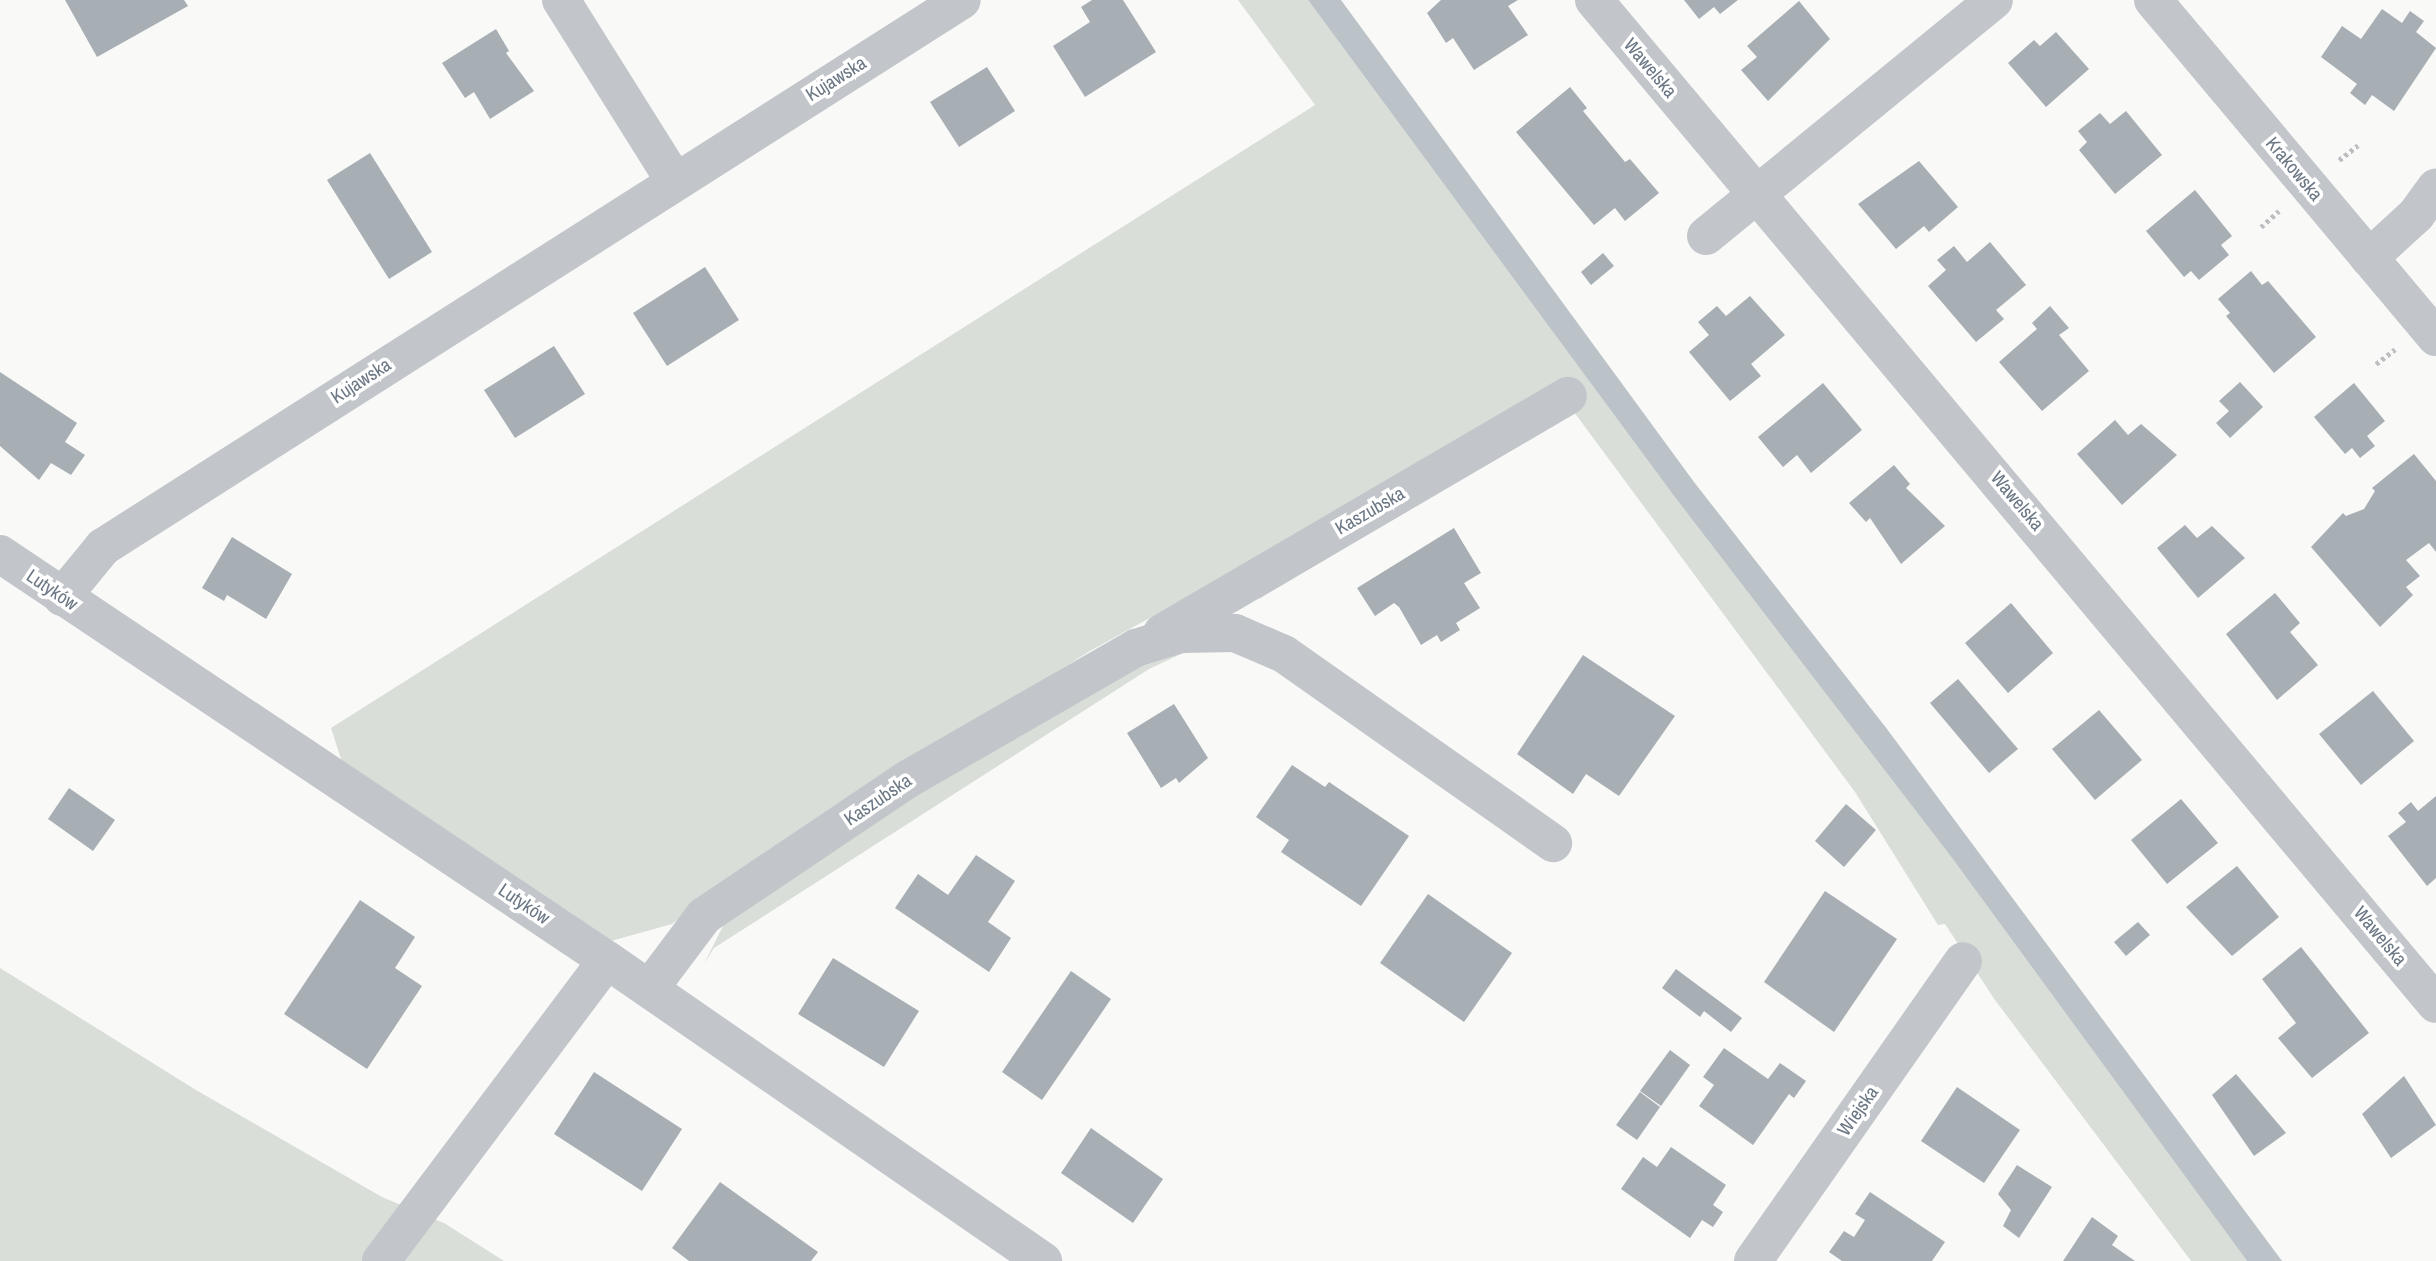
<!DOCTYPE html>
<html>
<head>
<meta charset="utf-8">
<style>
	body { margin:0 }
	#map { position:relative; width:2436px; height:1261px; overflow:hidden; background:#f9faf8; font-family:"Archivo Narrow",sans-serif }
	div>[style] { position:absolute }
	.green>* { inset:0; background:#d9ded8 }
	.water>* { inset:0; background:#bbc3c8 }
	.building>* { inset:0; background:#a7aeb4 }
	.path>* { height:4.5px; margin-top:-2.25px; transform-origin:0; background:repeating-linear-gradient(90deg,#bcbec1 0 3.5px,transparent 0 7px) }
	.street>* { height:38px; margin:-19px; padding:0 19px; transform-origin:19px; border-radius:19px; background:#c2c5c9 }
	span { translate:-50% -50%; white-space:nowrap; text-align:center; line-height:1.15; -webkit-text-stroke:7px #fff; paint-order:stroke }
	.street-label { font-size:19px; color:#6c7885 }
</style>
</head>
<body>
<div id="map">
	<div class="green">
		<div style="clip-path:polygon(1238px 0,1308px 0,1674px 496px,1952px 858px,2247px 1261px,2191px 1261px,1995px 1000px,1945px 924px,1938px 925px,1855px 792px,1574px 412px,1259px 599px,1233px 572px,1090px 651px,750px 865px,672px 924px,611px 941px,343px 765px,331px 728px,1315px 105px)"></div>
		<div style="clip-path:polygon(1181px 654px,1149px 669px,714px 948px,704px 964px,725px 922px,784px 873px,1115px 675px)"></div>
		<div style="clip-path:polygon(0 968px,196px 1090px,382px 1197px,444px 1223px,504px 1261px,0 1261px)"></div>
	</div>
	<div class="water">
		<div style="clip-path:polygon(1308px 0,1341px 0,1694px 482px,1887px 729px,2282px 1261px,2247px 1261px,1952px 858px,1674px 496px)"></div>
	</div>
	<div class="building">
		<div style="clip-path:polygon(65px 0,184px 0,188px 6px,97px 57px)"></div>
		<div style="clip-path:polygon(1092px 0,1123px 0,1156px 52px,1085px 97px,1053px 46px,1090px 22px,1081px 7px)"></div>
		<div style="clip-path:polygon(1441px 0,1518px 0,1508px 6px,1528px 35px,1474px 70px,1453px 38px,1446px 43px,1427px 13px)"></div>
		<div style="clip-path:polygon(1684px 0,1738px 0,1720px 14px,1714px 7px,1699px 19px)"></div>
		<div style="clip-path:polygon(1799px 1px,1830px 39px,1768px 101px,1741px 70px,1757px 57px,1747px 46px)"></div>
		<div style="clip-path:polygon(2382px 9px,2402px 23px,2410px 11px,2424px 21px,2416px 32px,2436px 48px,2394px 111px,2372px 95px,2365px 105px,2350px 93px,2357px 84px,2321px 57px,2342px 26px,2361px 39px)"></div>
		<div style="clip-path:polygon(496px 29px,509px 51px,506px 53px,534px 91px,490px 119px,474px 92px,465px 98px,442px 63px)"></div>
		<div style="clip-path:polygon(2056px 32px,2089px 69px,2046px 107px,2008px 63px,2034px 40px,2040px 46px)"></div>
		<div style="clip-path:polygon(987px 67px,1015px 111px,959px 147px,930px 102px)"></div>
		<div style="clip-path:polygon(1570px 87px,1587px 108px,1583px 111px,1625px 162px,1630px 159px,1659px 193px,1625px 221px,1615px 208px,1594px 225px,1516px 132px)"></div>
		<div style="clip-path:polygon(2126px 111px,2162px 155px,2115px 194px,2079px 150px,2087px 142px,2078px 131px,2100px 113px,2110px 124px)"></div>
		<div style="clip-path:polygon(370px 153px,432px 252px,389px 279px,327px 180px)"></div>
		<div style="clip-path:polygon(1919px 161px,1958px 207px,1929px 232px,1924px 226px,1896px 249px,1858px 204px)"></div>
		<div style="clip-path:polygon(2195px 190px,2232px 236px,2221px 245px,2229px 255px,2199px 280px,2191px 271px,2184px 277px,2146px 231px)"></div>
		<div style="clip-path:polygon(1990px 242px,2026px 285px,1996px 310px,2004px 319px,1976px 342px,1928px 286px,1946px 270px,1937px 260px,1954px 246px,1967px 262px)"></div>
		<div style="clip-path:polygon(1603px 253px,1614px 266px,1591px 285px,1581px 272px)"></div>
		<div style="clip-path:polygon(705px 267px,739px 320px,667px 366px,633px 313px)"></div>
		<div style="clip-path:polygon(2251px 271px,2262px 285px,2268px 281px,2316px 337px,2274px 373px,2226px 316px,2230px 313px,2218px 299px)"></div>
		<div style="clip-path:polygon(1750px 296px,1785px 335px,1751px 364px,1761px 376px,1730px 401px,1689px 352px,1709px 335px,1698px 322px,1717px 306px,1726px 316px)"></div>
		<div style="clip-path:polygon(2050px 306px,2069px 328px,2059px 335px,2089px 371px,2042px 411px,1999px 362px,2037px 329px,2032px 323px)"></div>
		<div style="clip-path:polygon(554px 346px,585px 394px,515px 438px,484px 390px)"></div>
		<div style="clip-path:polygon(0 372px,77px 423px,65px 442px,85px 455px,71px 475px,51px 463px,39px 480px,0 446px)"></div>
		<div style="clip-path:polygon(2240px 382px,2263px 407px,2230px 438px,2216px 423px,2229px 411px,2219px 401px)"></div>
		<div style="clip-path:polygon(1823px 383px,1862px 430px,1811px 473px,1797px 455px,1783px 467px,1758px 437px)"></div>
		<div style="clip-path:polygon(2354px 383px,2385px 421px,2367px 436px,2375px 446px,2360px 458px,2352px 448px,2345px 454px,2314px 417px)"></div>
		<div style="clip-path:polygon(2115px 420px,2128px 435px,2141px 424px,2177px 455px,2122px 505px,2077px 454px)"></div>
		<div style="clip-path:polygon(2414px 454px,2436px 481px,2436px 552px,2429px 543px,2406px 560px,2420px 576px,2406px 587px,2413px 595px,2380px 627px,2311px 547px,2343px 513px,2346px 516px,2364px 509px,2375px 491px,2372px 488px)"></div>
		<div style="clip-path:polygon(1894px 465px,1910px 484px,1906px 488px,1945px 526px,1901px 564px,1870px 518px,1866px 522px,1849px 503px)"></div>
		<div style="clip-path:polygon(2185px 525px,2197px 538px,2212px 526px,2245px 558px,2198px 598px,2157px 548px)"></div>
		<div style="clip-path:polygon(1454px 528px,1481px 573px,1464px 583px,1480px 608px,1456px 623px,1460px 630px,1441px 642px,1437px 635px,1421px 645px,1399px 607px,1394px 603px,1375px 616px,1357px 588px)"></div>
		<div style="clip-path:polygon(232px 537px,292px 574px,266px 619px,227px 595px,224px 601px,202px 588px)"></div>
		<div style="clip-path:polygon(2275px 593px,2300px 623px,2290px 632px,2318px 665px,2277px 700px,2226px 634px)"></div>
		<div style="clip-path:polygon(2011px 603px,2053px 653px,2008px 693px,1965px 643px)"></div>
		<div style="clip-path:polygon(1583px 655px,1675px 716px,1619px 796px,1586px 774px,1573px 794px,1517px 754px)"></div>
		<div style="clip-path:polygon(1958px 679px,2018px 749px,1989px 773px,1930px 703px)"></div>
		<div style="clip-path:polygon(2373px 691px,2414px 741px,2361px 785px,2319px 734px)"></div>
		<div style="clip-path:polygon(1174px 704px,1208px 758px,1179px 783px,1176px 778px,1161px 788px,1127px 733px)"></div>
		<div style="clip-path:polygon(2099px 710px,2142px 760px,2095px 800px,2052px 749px)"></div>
		<div style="clip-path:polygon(1292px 765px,1325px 787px,1329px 782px,1409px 836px,1361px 906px,1281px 852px,1289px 840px,1256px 817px)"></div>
		<div style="clip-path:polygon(69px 788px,115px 820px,93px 851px,48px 819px)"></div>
		<div style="clip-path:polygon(2436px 796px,2436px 878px,2427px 886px,2388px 836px,2406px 822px,2398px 813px,2411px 802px,2418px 811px)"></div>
		<div style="clip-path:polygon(2181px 799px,2218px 843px,2167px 884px,2131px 840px)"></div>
		<div style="clip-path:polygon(1846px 804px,1876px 830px,1844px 867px,1815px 841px)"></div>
		<div style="clip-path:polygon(976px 855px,1015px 881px,988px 922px,1011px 938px,989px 972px,895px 908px,918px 874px,948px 895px)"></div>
		<div style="clip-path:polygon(2237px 866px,2279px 917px,2232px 956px,2186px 907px)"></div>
		<div style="clip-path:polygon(1825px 891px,1897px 939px,1834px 1032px,1764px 982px)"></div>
		<div style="clip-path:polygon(1428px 894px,1512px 953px,1464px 1022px,1380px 963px)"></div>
		<div style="clip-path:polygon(360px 900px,415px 937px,395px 968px,422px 986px,367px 1069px,284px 1014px)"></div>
		<div style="clip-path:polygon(2138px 922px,2150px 935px,2126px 956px,2114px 942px)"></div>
		<div style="clip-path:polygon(2301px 947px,2369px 1033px,2312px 1078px,2278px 1038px,2296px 1023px,2262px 979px)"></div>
		<div style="clip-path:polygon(833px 958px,919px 1011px,884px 1067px,798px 1014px)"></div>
		<div style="clip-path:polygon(1676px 969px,1742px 1018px,1731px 1032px,1704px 1011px,1700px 1017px,1662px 988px)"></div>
		<div style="clip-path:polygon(1071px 971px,1111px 999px,1042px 1100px,1002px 1072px)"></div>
		<div style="clip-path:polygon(1724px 1048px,1768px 1079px,1780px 1063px,1806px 1081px,1794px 1098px,1789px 1094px,1753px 1145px,1699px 1106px,1714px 1085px,1703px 1077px)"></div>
		<div style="clip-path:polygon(1670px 1050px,1690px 1065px,1661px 1106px,1640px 1091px)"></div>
		<div style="clip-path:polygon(594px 1072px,682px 1129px,642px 1191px,554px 1134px)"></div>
		<div style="clip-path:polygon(2236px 1074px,2286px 1133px,2254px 1156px,2212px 1095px)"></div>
		<div style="clip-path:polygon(2404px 1076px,2436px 1125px,2391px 1158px,2362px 1114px)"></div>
		<div style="clip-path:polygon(1957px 1087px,2020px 1130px,1984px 1183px,1921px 1141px)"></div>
		<div style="clip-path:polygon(1640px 1092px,1660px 1107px,1637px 1140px,1616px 1125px)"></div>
		<div style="clip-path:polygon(1091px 1128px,1163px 1179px,1133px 1223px,1061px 1173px)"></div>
		<div style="clip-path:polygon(1671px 1147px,1726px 1185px,1713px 1205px,1723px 1212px,1713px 1227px,1702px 1220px,1690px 1238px,1621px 1189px,1643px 1157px,1657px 1167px)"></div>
		<div style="clip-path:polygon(2017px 1165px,2052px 1187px,2019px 1238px,2003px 1226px,2011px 1210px,1998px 1194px)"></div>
		<div style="clip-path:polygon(720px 1182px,818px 1252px,811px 1261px,689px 1261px,672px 1248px)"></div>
		<div style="clip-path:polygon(1870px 1192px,1945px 1242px,1932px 1261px,1842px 1261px,1829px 1252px,1844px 1231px,1854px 1237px,1865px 1220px,1855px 1214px)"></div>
		<div style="clip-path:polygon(2092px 1217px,2118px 1236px,2112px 1245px,2135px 1261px,2063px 1261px)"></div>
	</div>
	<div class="path">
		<div style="left:2339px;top:160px;width:24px;rotate:-38deg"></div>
		<div style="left:2261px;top:227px;width:24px;rotate:-42deg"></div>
		<div style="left:2376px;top:364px;width:24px;rotate:-38deg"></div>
	</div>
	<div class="street">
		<div style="left:561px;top:0;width:213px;rotate:57.9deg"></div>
		<div style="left:1594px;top:0;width:1310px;rotate:50.02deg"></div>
		<div style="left:2153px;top:0;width:440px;rotate:50deg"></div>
		<div style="left:1706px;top:236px;width:372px;rotate:-39.3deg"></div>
		<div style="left:2369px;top:258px;width:64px;rotate:-42.5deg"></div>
		<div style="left:2416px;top:215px;width:34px;rotate:-54deg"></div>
		<div style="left:0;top:554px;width:730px;rotate:33.78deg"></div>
		<div style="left:607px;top:960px;width:530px;rotate:34.62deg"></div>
		<div style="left:62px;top:597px;width:65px;rotate:-50.6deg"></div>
		<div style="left:103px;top:547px;width:1018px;rotate:-32.49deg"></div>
		<div style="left:1162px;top:633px;width:470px;rotate:-30.3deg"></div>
		<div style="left:650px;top:988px;width:90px;rotate:-53.1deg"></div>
		<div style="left:704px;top:916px;width:246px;rotate:-33.9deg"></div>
		<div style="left:908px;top:779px;width:263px;rotate:-29.9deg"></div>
		<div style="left:1136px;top:648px;width:47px;rotate:-17.3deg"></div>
		<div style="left:1181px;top:634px;width:54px;rotate:-1.1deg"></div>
		<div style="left:1235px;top:633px;width:53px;rotate:23.2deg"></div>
		<div style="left:1284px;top:654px;width:329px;rotate:35.1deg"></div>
		<div style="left:381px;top:1261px;width:376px;rotate:-53.1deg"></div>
		<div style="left:1753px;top:1261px;width:366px;rotate:-55deg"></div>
	</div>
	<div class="street-label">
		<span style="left:1650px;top:68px;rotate:50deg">Wawelska</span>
		<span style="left:836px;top:79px;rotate:-32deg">Kujawska</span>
		<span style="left:2294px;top:169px;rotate:50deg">Krakowska</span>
		<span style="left:361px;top:381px;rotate:-33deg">Kujawska</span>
		<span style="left:2017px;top:501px;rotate:50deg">Wawelska</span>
		<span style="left:1370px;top:511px;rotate:-30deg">Kaszubska</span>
		<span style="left:52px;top:590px;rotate:34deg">Lutyków</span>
		<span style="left:878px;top:800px;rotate:-34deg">Kaszubska</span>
		<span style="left:524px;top:904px;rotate:34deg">Lutyków</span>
		<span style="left:2380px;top:936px;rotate:50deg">Wawelska</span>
		<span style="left:1858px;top:1111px;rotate:-55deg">Wiejska</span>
	</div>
</div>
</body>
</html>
